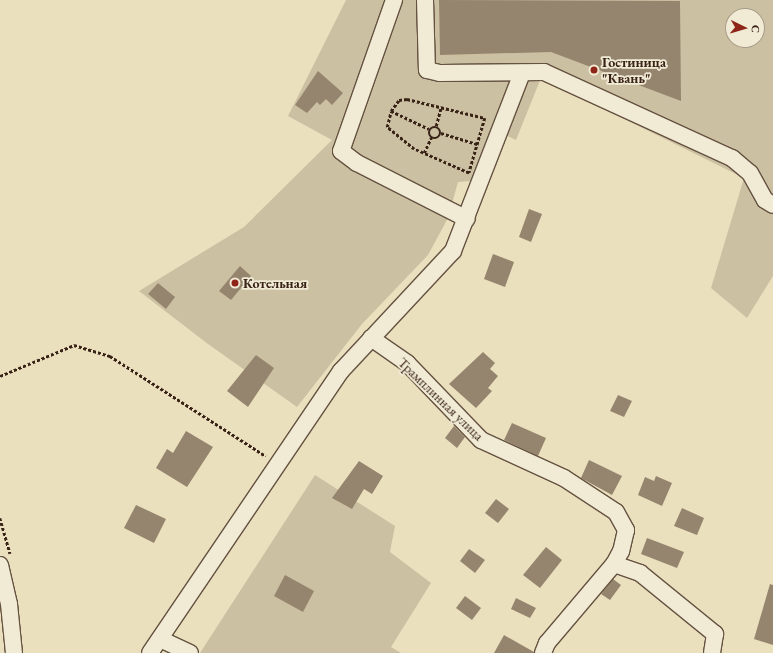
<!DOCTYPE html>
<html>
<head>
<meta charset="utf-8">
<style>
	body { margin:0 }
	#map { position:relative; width:773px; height:653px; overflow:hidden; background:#eae0be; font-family:"EB Garamond",serif }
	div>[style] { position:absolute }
	.green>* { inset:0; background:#ccc0a2 }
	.building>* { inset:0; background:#95856e }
	.path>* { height:2.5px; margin-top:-1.25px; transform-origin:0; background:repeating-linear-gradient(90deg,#392317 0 3px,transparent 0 5px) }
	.path>.ring { margin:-1.25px; padding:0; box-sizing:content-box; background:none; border:2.5px solid #392317; border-radius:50% }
	.roads { filter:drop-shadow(1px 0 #655241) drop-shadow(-1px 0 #655241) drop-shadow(0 1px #655241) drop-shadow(0 -1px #655241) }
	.minor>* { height:16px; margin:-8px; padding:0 8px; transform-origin:8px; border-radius:8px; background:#f1ebd5 }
	.dots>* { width:11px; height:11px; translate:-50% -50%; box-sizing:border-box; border:2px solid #f1ebd5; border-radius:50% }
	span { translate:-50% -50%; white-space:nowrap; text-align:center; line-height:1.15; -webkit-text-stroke:3.5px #f1ebd5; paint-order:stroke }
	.poi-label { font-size:14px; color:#392317; font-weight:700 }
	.left { translate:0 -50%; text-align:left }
	.street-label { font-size:14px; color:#392317 }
	.north { position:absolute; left:725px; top:8px; width:40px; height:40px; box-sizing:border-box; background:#f1ebd5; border:1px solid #a79b89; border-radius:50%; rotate:95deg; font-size:11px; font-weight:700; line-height:16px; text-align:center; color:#392317 }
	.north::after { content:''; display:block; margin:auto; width:14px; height:18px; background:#8f2418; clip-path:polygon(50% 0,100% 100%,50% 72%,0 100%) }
</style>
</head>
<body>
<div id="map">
	<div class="green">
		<div style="clip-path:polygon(evenodd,346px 0,773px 0,773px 276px,747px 318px,711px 288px,744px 178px,541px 78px,516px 140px,493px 129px,473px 181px,458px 182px,448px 218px,428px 255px,362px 324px,297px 407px,208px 344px,139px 291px,244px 227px,332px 140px,288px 116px,346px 0,733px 16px,757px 16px,757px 40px,733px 40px,733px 16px)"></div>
		<div style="clip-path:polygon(315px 475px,395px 526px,390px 552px,431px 583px,391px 647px,401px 653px,200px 653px)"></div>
	</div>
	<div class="building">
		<div style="clip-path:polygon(439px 0,680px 1px,681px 101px,551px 52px,440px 55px)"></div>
		<div style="clip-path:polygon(318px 71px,343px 93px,332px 105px,326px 99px,320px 105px,317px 102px,307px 113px,295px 105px)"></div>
		<div style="clip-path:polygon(529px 209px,542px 214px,531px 242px,519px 237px)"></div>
		<div style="clip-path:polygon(493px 254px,514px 262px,505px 287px,484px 279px)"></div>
		<div style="clip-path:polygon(240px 266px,251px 276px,231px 300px,219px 291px)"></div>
		<div style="clip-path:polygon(158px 283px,175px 297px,166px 309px,148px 294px)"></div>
		<div style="clip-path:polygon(483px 352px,495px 363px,490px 369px,498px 376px,488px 388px,492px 391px,476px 408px,449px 384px)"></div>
		<div style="clip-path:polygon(256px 355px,274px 368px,248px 407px,227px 391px)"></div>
		<div style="clip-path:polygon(618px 395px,632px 401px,624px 417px,610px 411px)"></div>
		<div style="clip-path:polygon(512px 423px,546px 438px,538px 456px,504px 440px)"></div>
		<div style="clip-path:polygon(454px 426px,465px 437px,457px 448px,445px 438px)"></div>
		<div style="clip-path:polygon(186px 431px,213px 447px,187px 487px,156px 468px,167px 449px,173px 453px)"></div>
		<div style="clip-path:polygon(589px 460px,622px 476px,612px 495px,581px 478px)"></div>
		<div style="clip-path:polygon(359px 461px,383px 476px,372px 494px,364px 489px,352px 509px,332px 498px)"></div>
		<div style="clip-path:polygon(656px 476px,672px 483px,662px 506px,638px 495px,645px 477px,654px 481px)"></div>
		<div style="clip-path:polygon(496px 499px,509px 509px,498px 523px,485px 513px)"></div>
		<div style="clip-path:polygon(136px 505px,166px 519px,154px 543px,124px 528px)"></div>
		<div style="clip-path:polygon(682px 508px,704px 518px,697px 535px,674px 526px)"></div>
		<div style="clip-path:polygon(647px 538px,684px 552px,677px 568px,641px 554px)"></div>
		<div style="clip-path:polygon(546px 547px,562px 560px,540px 588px,523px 575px)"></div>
		<div style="clip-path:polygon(469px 549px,485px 560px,475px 573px,460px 561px)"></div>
		<div style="clip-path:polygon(285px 575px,314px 591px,303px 612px,274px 596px)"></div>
		<div style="clip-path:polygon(613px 579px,621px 585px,610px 600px,601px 594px)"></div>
		<div style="clip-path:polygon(770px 584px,773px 585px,773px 645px,754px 639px)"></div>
		<div style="clip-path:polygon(465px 596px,481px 608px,472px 620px,456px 608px)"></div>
		<div style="clip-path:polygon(516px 598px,536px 608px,530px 618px,511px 609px)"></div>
		<div style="clip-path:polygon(504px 635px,534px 652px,534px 653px,494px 653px)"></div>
	</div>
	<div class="path">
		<div style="left:407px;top:99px;width:80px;rotate:13.7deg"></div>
		<div style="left:485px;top:118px;width:57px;rotate:106.2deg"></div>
		<div style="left:469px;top:173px;width:60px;rotate:-156.4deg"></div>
		<div style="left:414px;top:149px;width:35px;rotate:-141deg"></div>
		<div style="left:387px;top:127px;width:16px;rotate:-76deg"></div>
		<div style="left:391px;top:111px;width:14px;rotate:-54deg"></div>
		<div style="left:399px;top:100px;width:8px;rotate:-7deg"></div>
		<div style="left:391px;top:111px;width:42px;rotate:25.3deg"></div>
		<div style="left:436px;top:126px;width:20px;rotate:-75deg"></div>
		<div class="ring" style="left:429px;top:127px;width:9.5px;height:9.5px"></div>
		<div style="left:441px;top:133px;width:39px;rotate:17deg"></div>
		<div style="left:424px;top:153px;width:17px;rotate:-65deg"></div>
		<div style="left:0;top:376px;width:80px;rotate:-22.7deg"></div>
		<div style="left:74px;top:345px;width:38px;rotate:17deg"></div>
		<div style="left:110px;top:356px;width:185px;rotate:32.7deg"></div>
		<div style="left:0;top:518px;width:37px;rotate:74deg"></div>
	</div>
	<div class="roads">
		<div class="minor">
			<div style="left:394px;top:0;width:160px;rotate:109.3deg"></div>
			<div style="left:341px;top:151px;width:20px;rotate:37deg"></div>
			<div style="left:357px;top:163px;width:123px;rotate:27deg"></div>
			<div style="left:425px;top:0;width:70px;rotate:88.4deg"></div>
			<div style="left:427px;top:70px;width:13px;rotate:13deg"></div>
			<div style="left:440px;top:73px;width:104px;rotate:-0.6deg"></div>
			<div style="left:544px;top:72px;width:207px;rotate:24.6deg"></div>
			<div style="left:732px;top:158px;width:23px;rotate:40deg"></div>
			<div style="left:750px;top:173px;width:31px;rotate:61deg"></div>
			<div style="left:765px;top:200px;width:9px;rotate:32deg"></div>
			<div style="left:371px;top:338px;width:44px;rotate:34.8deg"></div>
			<div style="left:407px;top:363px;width:107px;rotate:46.1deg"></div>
			<div style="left:481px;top:440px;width:91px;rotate:24.6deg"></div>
			<div style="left:564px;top:478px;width:62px;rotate:33.2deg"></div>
			<div style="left:616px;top:512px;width:21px;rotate:61deg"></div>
			<div style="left:626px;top:530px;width:22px;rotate:103deg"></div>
			<div style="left:621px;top:551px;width:15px;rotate:118deg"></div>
			<div style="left:614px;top:564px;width:104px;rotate:130.3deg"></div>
			<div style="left:547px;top:643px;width:11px;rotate:112deg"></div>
			<div style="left:614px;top:564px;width:28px;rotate:19deg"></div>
			<div style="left:640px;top:573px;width:97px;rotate:39.1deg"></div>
			<div style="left:715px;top:634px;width:19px;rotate:99deg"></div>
			<div style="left:0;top:565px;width:40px;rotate:77deg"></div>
			<div style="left:9px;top:604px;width:49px;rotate:84.2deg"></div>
			<div style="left:160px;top:639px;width:33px;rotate:25deg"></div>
			<div style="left:150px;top:653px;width:341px;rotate:-55.9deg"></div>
			<div style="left:341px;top:371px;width:164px;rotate:-47deg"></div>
			<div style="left:453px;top:251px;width:191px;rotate:-68.8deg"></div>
		</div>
	</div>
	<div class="dots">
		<div style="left:594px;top:70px;background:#8f2418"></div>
		<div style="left:235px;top:283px;background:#8f2418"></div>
	</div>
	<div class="poi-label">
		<span class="left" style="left:602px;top:70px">Гостиница<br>"Квань"</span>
		<span class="left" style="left:243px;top:283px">Котельная</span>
	</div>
	<div class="street-label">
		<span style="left:441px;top:399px;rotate:44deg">Трамплинная улица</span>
	</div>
	<div class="north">С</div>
</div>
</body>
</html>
